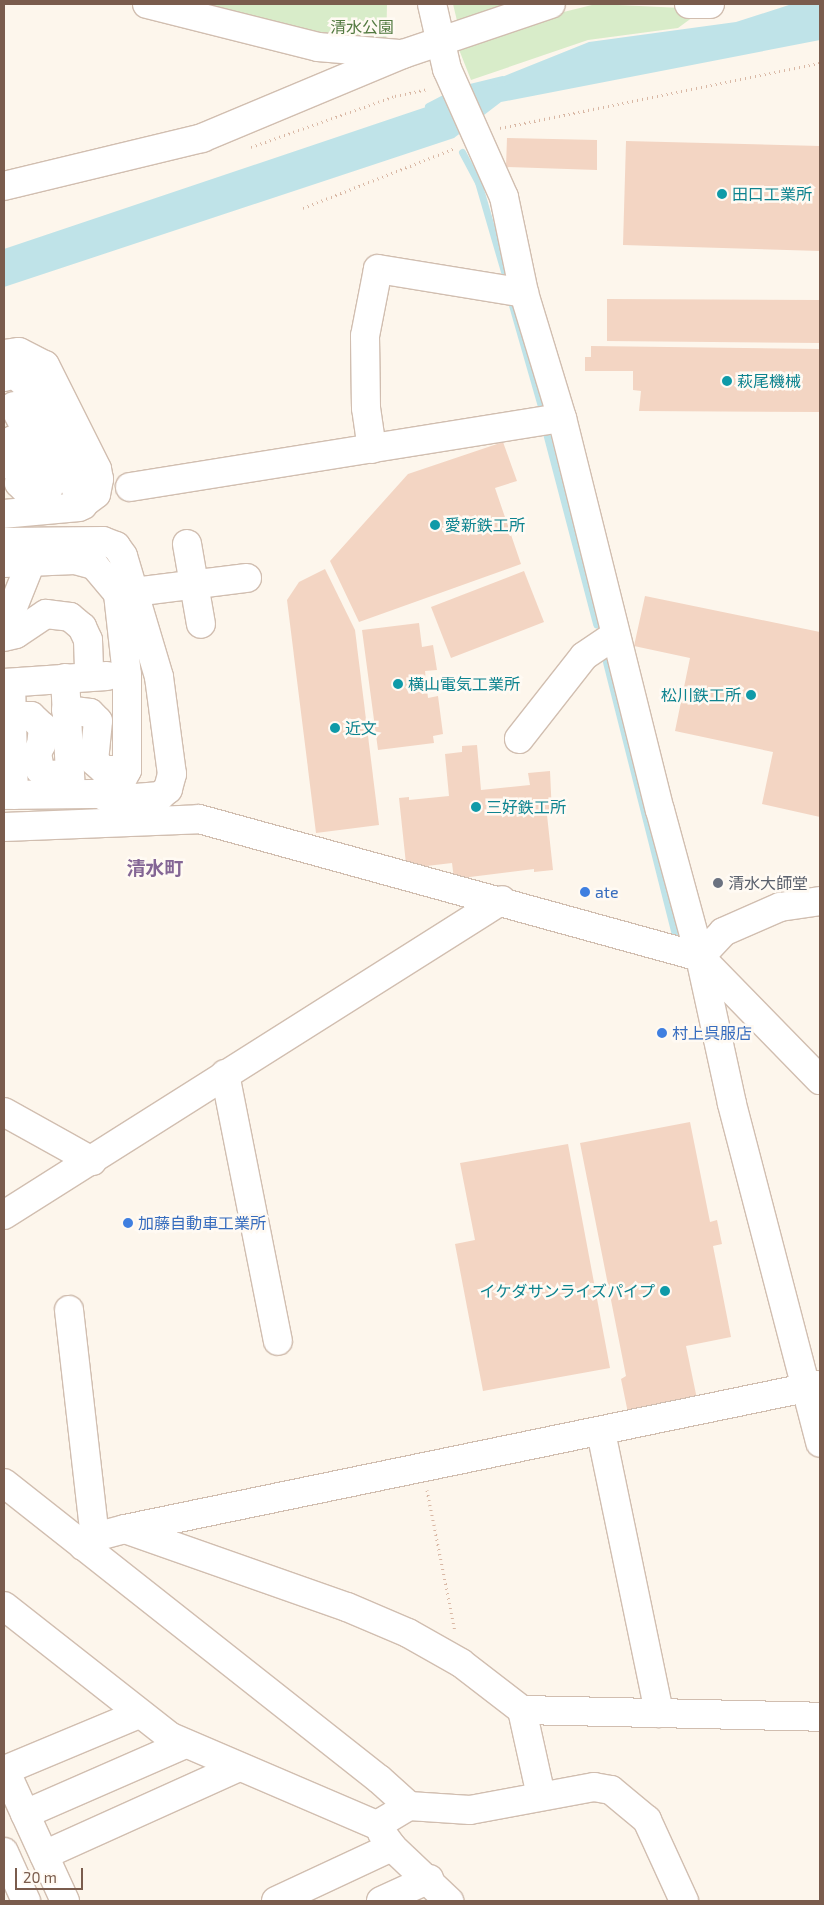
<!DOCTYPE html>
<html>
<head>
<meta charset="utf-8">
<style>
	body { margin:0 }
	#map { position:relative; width:824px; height:1905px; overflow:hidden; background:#fdf6ec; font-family:"Exo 2","Noto Sans JP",sans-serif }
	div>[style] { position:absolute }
	.green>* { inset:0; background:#d8ecc9 }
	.water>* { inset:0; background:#bfe3e8 }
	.stream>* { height:7px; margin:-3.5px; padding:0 3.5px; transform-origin:3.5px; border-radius:3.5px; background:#bfe3e8 }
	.building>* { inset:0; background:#f3d5c3 }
	.path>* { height:3px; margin-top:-1.5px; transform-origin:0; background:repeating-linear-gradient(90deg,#d9b8a5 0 1px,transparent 0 5px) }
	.roads { filter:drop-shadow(1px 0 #d1beb0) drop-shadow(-1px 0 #d1beb0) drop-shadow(0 1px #d1beb0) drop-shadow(0 -1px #d1beb0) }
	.minor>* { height:28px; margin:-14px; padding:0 14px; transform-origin:14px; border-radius:14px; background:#fff }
	.dots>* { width:14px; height:14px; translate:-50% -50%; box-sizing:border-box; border:2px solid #fffaf3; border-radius:50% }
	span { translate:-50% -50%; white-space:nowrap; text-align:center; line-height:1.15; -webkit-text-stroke:5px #fffaf3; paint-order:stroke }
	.park-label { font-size:16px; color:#537a41 }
	.culture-label { font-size:16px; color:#0d838f }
	.left { translate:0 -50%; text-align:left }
	.right { translate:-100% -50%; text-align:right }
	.worship-label { font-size:16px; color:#5b616d }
	.shop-label { font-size:16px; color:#366cbe }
	.quarter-label { font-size:19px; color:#846695; font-weight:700 }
	.frame { position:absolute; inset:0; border:5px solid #7a5c4d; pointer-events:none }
	.scale { position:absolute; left:15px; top:1868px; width:68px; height:22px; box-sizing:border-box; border:2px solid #7a5c4d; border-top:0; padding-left:6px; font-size:15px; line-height:18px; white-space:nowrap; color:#7a5c4d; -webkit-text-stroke:4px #fffaf3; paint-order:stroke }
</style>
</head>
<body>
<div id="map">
	<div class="green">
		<div style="clip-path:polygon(147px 4px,387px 4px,386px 53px)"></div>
		<div style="clip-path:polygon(453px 4px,527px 4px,458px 25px)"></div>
		<div style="clip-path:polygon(596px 4px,704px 9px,678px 28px,588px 40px,471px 80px,458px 47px,519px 23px)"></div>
	</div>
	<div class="water">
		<div style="clip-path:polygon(792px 4px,820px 4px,820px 40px,501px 102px,454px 138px,4px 287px,4px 249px,435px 104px,589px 42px,736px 22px)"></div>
	</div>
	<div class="stream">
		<div style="left:462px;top:89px;width:41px;rotate:-14deg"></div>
		<div style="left:428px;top:106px;width:27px;rotate:-27deg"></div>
		<div style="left:462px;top:152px;width:34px;rotate:62deg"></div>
		<div style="left:478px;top:182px;width:104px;rotate:73.8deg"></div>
		<div style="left:512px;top:305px;width:112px;rotate:74deg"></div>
		<div style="left:545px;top:429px;width:202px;rotate:75.3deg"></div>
		<div style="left:606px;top:662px;width:281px;rotate:75.8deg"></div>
	</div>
	<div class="building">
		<div style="clip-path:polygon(507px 138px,597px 140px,597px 170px,506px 167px)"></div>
		<div style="clip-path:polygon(626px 141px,820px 146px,820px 251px,623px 245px)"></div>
		<div style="clip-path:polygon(607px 299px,820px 300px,820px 343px,607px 341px)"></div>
		<div style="clip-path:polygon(591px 346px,820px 349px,820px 412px,639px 411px,641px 391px,633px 390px,633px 371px,585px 371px,585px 357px,591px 357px)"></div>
		<div style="clip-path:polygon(503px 442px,517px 481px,495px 488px,521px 564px,359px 622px,330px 561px,408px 474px)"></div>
		<div style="clip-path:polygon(325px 569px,355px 630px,379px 825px,316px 833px,287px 600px,299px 582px)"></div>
		<div style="clip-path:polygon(524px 571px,544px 622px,451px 658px,431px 607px)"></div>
		<div style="clip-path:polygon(645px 596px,820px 632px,820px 817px,762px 804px,773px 752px,675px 731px,690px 658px,634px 646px)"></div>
		<div style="clip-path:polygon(419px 623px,422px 647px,433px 645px,437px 670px,425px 671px,428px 698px,438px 696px,443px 734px,433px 736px,434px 743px,378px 750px,362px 630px)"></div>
		<div style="clip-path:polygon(477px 745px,481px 790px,530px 785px,528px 773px,550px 771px,552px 814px,547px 815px,553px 870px,534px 872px,534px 869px,454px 879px,452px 863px,418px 867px,418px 863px,406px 864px,399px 798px,409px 797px,409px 800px,449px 796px,445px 754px,462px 752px,462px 746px)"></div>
		<div style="clip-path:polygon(690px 1122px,710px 1222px,717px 1220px,722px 1244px,713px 1246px,731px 1337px,686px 1346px,697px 1399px,628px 1413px,621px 1379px,626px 1376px,580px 1143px)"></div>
		<div style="clip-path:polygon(568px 1144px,610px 1368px,483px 1391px,455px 1244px,475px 1240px,460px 1163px)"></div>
	</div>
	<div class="path">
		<div style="left:500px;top:128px;width:327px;rotate:-11.5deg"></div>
		<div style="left:251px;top:147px;width:153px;rotate:-19.5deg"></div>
		<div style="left:395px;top:96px;width:34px;rotate:-12deg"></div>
		<div style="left:303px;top:208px;width:163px;rotate:-21.5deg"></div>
		<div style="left:427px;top:1490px;width:144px;rotate:78.8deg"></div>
	</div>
	<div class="roads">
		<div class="minor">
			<div style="left:147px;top:4px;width:176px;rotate:14.1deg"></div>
			<div style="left:318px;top:47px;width:81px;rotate:4.9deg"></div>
			<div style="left:432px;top:4px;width:67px;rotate:77deg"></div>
			<div style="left:447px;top:69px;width:140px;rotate:66deg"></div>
			<div style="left:504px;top:197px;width:98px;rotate:78.2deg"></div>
			<div style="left:524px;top:293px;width:131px;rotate:73.1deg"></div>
			<div style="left:562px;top:418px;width:404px;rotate:76deg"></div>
			<div style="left:660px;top:810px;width:152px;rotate:74.8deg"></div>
			<div style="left:700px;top:957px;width:150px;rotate:77.7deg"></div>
			<div style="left:732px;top:1104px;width:350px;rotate:75.4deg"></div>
			<div style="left:689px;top:4px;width:21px"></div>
			<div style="left:4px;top:186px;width:204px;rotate:-13.6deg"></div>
			<div style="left:202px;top:138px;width:218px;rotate:-22.7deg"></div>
			<div style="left:403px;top:54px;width:156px;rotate:-18.7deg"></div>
			<div style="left:4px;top:354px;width:15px;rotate:-8deg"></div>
			<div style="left:19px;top:352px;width:29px;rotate:27deg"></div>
			<div style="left:45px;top:365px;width:116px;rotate:63.4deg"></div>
			<div style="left:97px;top:469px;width:10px;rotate:79deg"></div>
			<div style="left:99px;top:479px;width:15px;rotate:101deg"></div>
			<div style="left:96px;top:494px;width:21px;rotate:143deg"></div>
			<div style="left:79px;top:507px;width:75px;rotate:174.7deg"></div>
			<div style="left:4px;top:377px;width:11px;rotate:-15deg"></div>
			<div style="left:15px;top:374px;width:23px;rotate:43deg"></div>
			<div style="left:32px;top:390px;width:126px;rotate:66.1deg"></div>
			<div style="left:14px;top:406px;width:34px;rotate:63deg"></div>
			<div style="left:29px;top:436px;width:16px;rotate:166deg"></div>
			<div style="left:13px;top:440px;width:19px;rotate:106deg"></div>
			<div style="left:8px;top:458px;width:12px;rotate:55deg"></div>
			<div style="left:15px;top:468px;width:5px"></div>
			<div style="left:20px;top:468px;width:3px;rotate:-18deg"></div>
			<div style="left:23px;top:467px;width:5px;rotate:-11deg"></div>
			<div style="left:28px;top:466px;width:7px"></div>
			<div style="left:35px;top:466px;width:15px;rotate:28deg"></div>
			<div style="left:48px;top:473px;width:14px;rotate:86deg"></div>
			<div style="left:49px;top:487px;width:13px;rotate:141deg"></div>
			<div style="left:39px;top:495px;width:10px;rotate:-169deg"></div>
			<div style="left:29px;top:493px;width:14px;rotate:-135deg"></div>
			<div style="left:19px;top:483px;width:16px;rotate:-76deg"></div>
			<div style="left:23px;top:467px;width:17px;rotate:-36deg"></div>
			<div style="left:37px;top:457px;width:8px;rotate:-90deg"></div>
			<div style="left:37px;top:449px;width:15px;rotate:-122deg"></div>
			<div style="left:372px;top:449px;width:41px;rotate:-98.3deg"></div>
			<div style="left:366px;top:408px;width:72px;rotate:-90.8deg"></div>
			<div style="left:365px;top:336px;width:68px;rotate:-79deg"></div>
			<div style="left:378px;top:269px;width:148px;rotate:9.3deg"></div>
			<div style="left:130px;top:487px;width:437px;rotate:-9.1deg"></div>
			<div style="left:4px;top:542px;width:99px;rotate:-0.6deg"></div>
			<div style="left:103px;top:541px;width:14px;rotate:21deg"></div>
			<div style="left:116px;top:546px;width:12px;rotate:55deg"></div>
			<div style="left:123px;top:556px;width:126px;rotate:73.4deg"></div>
			<div style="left:159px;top:677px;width:98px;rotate:82.4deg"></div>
			<div style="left:172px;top:774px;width:16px;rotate:105deg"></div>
			<div style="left:168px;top:789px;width:11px;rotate:139deg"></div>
			<div style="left:160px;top:796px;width:49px;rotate:175.3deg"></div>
			<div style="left:111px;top:800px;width:13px;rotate:-151deg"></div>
			<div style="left:187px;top:544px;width:81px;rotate:80.1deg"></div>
			<div style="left:4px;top:563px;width:71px;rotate:-2.4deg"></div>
			<div style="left:75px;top:560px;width:20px;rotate:15deg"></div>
			<div style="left:94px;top:565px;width:38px;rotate:50deg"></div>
			<div style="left:118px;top:594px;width:81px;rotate:83.7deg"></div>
			<div style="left:127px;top:675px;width:95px;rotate:90deg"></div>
			<div style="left:127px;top:770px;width:18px;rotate:117deg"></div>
			<div style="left:119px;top:786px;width:21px;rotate:157deg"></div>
			<div style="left:100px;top:794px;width:96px;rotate:179.4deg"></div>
			<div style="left:118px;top:594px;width:130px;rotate:-7.1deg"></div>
			<div style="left:4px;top:609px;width:9px;rotate:58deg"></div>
			<div style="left:9px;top:617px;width:59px;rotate:-68.2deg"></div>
			<div style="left:4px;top:637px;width:12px;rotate:-14deg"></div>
			<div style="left:16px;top:634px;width:36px;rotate:-34deg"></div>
			<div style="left:46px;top:614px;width:24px;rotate:7deg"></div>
			<div style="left:70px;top:617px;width:16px;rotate:40deg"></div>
			<div style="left:82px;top:627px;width:14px;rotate:65deg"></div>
			<div style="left:88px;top:640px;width:37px;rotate:88deg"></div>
			<div style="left:65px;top:678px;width:116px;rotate:87deg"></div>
			<div style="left:4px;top:683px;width:103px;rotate:-3.9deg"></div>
			<div style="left:11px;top:683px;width:112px;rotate:88.5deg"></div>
			<div style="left:66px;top:710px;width:24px;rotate:7deg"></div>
			<div style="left:90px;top:713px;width:11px;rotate:45deg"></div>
			<div style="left:98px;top:721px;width:40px;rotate:95.7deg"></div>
			<div style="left:94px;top:761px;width:13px;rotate:42deg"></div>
			<div style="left:104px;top:770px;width:23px"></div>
			<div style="left:11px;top:716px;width:20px"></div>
			<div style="left:31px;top:716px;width:16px;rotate:43deg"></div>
			<div style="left:43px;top:727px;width:18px;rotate:96deg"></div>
			<div style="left:41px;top:745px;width:9px;rotate:117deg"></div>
			<div style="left:37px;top:753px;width:17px;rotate:80deg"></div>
			<div style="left:40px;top:770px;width:10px;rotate:29deg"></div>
			<div style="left:49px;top:775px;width:20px;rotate:-3deg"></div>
			<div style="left:519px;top:739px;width:105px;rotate:-51.9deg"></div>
			<div style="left:584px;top:656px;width:37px;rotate:-34deg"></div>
			<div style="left:4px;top:827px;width:195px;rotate:-2.3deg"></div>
			<div style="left:199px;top:819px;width:520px;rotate:15.4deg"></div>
			<div style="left:700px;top:957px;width:172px;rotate:45.7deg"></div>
			<div style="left:700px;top:957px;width:34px;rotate:-47deg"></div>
			<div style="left:723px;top:932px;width:62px;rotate:-23.7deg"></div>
			<div style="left:780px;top:907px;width:40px;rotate:-8.5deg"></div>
			<div style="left:225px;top:1074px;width:272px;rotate:78.8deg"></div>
			<div style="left:4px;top:1112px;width:101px;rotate:29.1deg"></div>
			<div style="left:4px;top:1215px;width:589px;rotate:-32.31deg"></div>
			<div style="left:69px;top:1310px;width:228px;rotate:83.5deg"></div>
			<div style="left:601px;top:1432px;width:287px;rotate:78.3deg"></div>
			<div style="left:4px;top:1483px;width:478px;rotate:38.3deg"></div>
			<div style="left:379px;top:1779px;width:40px;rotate:42deg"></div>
			<div style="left:409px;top:1806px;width:61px;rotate:3.8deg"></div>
			<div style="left:470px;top:1810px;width:126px;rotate:-10.5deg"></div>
			<div style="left:594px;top:1787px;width:17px;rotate:10deg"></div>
			<div style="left:611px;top:1790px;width:47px;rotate:39.8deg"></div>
			<div style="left:647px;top:1820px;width:89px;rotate:65.4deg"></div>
			<div style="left:125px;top:1529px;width:235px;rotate:19.4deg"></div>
			<div style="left:347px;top:1607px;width:66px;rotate:23.1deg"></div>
			<div style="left:408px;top:1633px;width:61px;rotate:29.5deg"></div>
			<div style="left:461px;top:1663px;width:77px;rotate:37.6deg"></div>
			<div style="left:522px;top:1710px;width:88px;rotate:77.5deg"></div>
			<div style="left:83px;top:1546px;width:15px;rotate:-37deg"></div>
			<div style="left:95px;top:1537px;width:31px;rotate:-15deg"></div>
			<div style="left:125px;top:1529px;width:710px;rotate:-11.71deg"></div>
			<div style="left:4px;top:1606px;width:210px;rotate:38.2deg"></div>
			<div style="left:169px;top:1736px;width:226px;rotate:23.2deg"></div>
			<div style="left:377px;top:1825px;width:37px;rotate:-31deg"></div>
			<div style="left:522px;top:1710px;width:298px;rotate:1.3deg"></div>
			<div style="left:25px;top:1814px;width:175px;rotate:-23.6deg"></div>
			<div style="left:382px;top:1833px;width:17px;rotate:54deg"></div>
			<div style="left:392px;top:1847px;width:79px;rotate:43.5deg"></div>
			<div style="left:4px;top:1852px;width:54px;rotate:65.8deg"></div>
			<div style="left:44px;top:1855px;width:214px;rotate:-24.3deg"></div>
			<div style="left:65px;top:1901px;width:144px;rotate:-114.6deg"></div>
			<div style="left:5px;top:1770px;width:145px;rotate:-22.7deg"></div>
			<div style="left:276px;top:1901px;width:128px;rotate:-25deg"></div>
			<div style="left:381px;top:1901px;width:53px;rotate:-24.6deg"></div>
		</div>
	</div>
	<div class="dots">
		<div style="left:722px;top:194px;background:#0f9aa8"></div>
		<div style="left:727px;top:381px;background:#0f9aa8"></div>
		<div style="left:435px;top:525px;background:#0f9aa8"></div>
		<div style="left:398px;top:684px;background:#0f9aa8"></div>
		<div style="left:751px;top:695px;background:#0f9aa8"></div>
		<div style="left:335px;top:728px;background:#0f9aa8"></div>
		<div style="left:476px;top:807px;background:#0f9aa8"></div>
		<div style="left:718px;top:883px;background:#6b7280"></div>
		<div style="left:585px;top:892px;background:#3f7fe0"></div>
		<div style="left:662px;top:1033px;background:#3f7fe0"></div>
		<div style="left:128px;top:1223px;background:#3f7fe0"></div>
		<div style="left:665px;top:1291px;background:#0f9aa8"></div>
	</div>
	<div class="park-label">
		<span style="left:362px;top:27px">清水公園</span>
	</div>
	<div class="culture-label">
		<span class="left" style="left:732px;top:194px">田口工業所</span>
		<span class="left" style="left:737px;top:381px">萩尾機械</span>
		<span class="left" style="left:445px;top:525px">愛新鉄工所</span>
		<span class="left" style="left:408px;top:684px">横山電気工業所</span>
		<span class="right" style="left:741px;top:695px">松川鉄工所</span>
		<span class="left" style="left:345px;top:728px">近文</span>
		<span class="left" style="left:486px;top:807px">三好鉄工所</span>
		<span class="right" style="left:655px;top:1291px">イケダサンライズパイプ</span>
	</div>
	<div class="worship-label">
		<span class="left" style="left:728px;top:883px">清水大師堂</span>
	</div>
	<div class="shop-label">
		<span class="left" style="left:595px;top:892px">ate</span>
		<span class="left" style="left:672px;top:1033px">村上呉服店</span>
		<span class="left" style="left:138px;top:1223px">加藤自動車工業所</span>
	</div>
	<div class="quarter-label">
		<span style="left:155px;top:868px">清水町</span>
	</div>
	<div class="frame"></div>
	<div class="scale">20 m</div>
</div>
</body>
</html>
